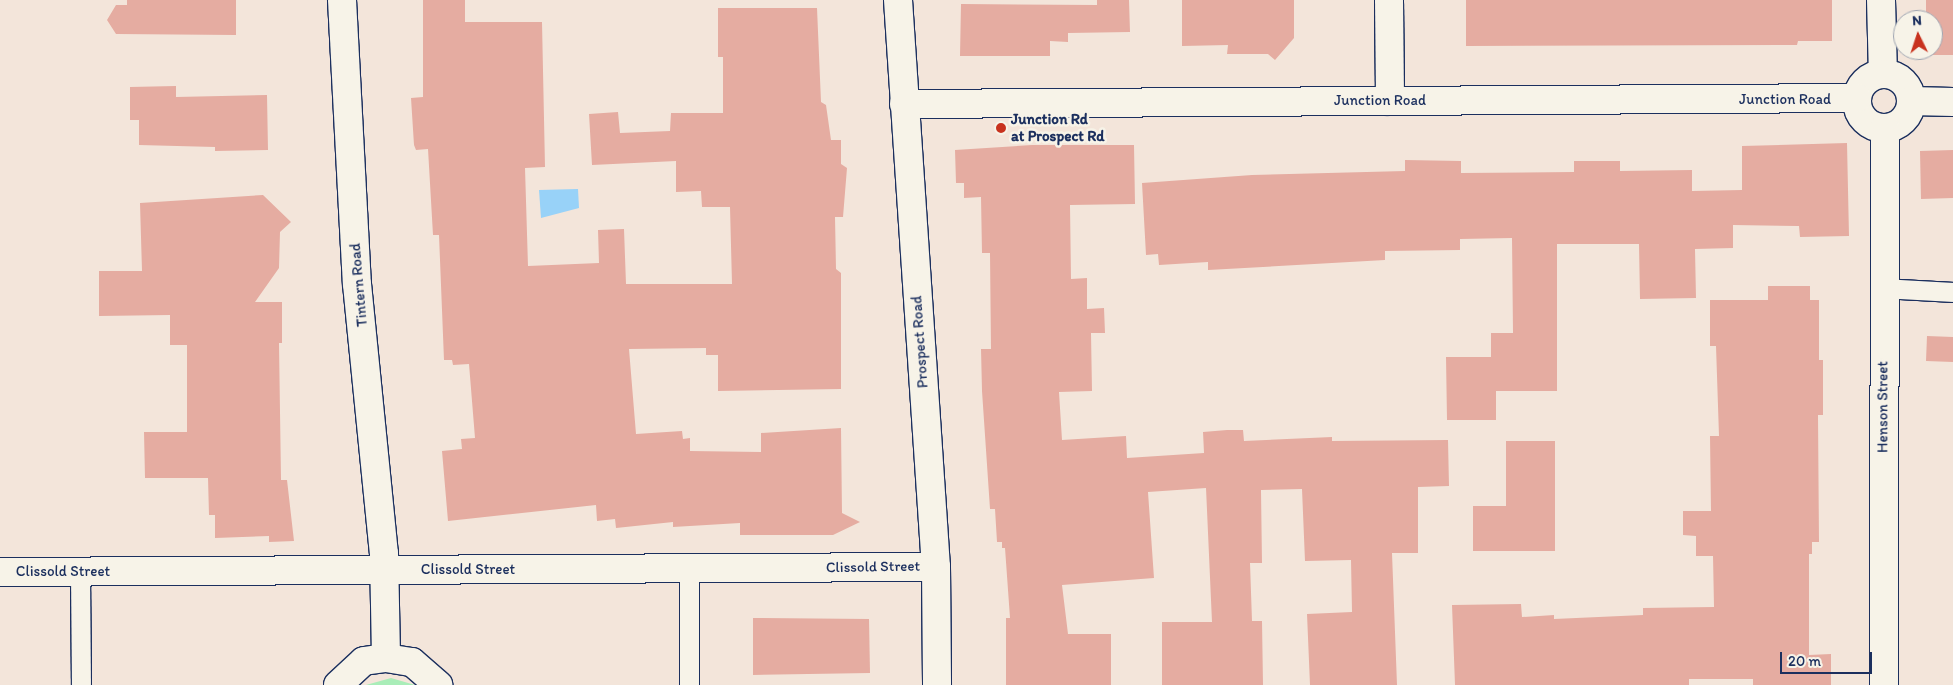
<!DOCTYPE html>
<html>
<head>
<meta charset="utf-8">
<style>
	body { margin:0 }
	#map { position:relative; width:1953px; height:685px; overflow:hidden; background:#f3e5da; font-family:Itim,sans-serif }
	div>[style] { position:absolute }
	.green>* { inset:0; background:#a9edb8 }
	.water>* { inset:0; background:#98d2f8 }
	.building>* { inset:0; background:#e5aca1 }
	.roads { filter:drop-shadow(1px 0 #1b2f5e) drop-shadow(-1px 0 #1b2f5e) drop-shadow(0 1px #1b2f5e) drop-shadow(0 -1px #1b2f5e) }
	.service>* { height:19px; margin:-9.5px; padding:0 9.5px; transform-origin:9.5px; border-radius:9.5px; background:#f7f3e8 }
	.minor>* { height:28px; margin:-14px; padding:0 14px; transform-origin:14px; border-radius:14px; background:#f7f3e8 }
	.minor>.ring { margin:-14px; padding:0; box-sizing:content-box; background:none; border:28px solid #f7f3e8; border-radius:50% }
	.tertiary>* { height:28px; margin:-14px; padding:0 14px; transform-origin:14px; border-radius:14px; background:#f7f3e8 }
	.dots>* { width:14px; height:14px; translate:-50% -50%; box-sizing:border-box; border:2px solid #f7f3e8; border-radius:50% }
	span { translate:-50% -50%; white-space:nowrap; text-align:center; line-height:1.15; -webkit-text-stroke:5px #f7f3e8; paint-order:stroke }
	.street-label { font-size:15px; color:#1b2f5e }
	.poi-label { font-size:15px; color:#1b2f5e; font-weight:700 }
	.left { translate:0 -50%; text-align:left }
	.north { position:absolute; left:1893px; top:10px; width:50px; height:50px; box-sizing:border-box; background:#f7f3e8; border:1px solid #9fa5b1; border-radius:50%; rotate:356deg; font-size:14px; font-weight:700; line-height:20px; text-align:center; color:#1b2f5e }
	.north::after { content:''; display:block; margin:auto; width:18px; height:22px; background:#c8321e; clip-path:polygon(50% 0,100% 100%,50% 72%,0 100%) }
	.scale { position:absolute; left:1780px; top:652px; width:92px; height:22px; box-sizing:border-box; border:2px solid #1b2f5e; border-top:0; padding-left:6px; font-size:15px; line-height:18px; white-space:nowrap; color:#1b2f5e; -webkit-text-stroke:4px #f7f3e8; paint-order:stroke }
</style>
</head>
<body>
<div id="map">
	<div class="green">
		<div style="clip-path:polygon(391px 678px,415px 685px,366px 685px)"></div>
	</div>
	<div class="water">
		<div style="clip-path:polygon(578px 189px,579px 208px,541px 218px,539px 190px)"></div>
	</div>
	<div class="building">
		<div style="clip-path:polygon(127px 0,236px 0,236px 35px,116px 34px,107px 20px,116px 5px,127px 5px)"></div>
		<div style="clip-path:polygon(423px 0,465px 0,465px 22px,542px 22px,545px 167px,525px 168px,528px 266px,599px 263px,598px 230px,624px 229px,626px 284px,732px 284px,730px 207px,702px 207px,701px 191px,676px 192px,676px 161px,592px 165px,589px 114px,618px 112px,620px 133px,670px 131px,671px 113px,723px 113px,723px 57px,718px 57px,718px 8px,817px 8px,821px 102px,826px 105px,831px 140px,841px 140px,841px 164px,847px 168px,843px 217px,835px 217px,836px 269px,841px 273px,841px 389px,718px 391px,718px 355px,706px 355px,706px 348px,629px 349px,636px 434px,682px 431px,683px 439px,690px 438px,690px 451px,761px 452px,761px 433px,841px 428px,842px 513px,860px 522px,833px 535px,740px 535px,740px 523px,673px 527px,673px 522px,616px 528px,615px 519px,597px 521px,596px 505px,448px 521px,442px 451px,462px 449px,461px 439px,475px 438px,469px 364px,453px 365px,452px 360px,444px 360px,439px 235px,433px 235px,428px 149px,416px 150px,414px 145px,411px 98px,423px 97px)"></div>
		<div style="clip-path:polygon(1097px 0,1129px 0,1130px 32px,1068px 33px,1068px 42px,1050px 41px,1050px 56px,960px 56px,961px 4px,1097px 5px)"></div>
		<div style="clip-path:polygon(1182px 0,1294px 0,1294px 38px,1275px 60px,1268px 54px,1227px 54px,1228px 45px,1182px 46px)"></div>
		<div style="clip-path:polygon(1466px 0,1832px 0,1832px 41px,1798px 41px,1797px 45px,1466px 46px)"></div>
		<div style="clip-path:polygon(1926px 0,1953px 0,1953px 55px,1926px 55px,1926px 50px,1933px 50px,1933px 20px,1926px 20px)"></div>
		<div style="clip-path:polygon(176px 86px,176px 97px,267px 95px,268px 150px,215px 151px,215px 147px,139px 145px,139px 120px,130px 120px,130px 87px)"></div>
		<div style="clip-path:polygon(1847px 143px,1849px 236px,1800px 237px,1799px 226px,1733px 225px,1733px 248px,1695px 249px,1696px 298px,1640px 299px,1639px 244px,1557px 244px,1557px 391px,1496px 391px,1496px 420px,1447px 420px,1446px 357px,1491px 357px,1491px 333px,1513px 333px,1512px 238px,1460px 239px,1460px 250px,1385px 251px,1385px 260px,1208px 270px,1208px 262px,1159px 265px,1158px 254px,1146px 255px,1142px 183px,1252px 175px,1405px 171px,1405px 160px,1461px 161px,1461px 173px,1574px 172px,1574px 161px,1620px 161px,1620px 171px,1692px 170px,1692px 191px,1742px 190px,1742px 146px)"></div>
		<div style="clip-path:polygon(1032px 145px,1134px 145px,1135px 204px,1070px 205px,1071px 279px,1087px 278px,1087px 309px,1104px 308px,1105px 333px,1091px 333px,1092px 391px,1059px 392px,1062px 440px,1126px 436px,1127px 458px,1204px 453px,1203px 432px,1227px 430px,1243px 430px,1244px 441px,1332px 437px,1332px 441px,1448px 440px,1449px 486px,1418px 487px,1418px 553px,1392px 553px,1397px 685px,1310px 685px,1307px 614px,1352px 612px,1351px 560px,1305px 561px,1302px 489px,1261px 490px,1262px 563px,1250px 563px,1252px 621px,1262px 621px,1263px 685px,1162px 685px,1162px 622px,1212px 622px,1206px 488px,1148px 492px,1154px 578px,1062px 585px,1068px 634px,1111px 634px,1111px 685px,1006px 685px,1006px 618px,1010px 618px,1005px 548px,1002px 548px,1002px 542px,997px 542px,995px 509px,990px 509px,982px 391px,981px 349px,991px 349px,990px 253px,982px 253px,981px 197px,964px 198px,964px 183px,956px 183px,955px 150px)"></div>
		<div style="clip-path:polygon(1953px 150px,1953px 198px,1921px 199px,1920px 151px)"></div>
		<div style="clip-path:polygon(263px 195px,291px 222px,280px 232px,279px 268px,255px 302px,282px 302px,282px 343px,279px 343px,281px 480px,287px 480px,294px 541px,269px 542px,269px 536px,215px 538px,215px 515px,209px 515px,208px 478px,145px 478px,144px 432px,187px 432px,187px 345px,170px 345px,170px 315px,99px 316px,99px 271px,142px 271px,140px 203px)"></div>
		<div style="clip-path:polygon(1768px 286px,1810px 286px,1810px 300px,1819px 300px,1819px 360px,1823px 360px,1823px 415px,1818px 415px,1819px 542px,1812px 542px,1812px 554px,1809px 554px,1809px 655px,1831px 654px,1831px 685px,1753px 685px,1753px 679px,1689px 679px,1689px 685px,1455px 685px,1452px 605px,1521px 604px,1522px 617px,1554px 615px,1554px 619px,1643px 615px,1643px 608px,1714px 607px,1713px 556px,1696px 556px,1696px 536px,1683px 535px,1683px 511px,1711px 511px,1710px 436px,1719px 436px,1716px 346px,1710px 346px,1710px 300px,1768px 300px)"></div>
		<div style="clip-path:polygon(1927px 336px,1953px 337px,1953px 362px,1926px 361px)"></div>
		<div style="clip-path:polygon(1506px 441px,1555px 441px,1555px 551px,1473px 551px,1473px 506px,1506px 506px)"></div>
		<div style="clip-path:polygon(753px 618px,869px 619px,870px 673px,753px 675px)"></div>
	</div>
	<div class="roads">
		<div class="service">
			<div style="left:1882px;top:288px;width:71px;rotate:3.2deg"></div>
			<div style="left:689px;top:570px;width:115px;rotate:90deg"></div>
			<div style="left:80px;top:573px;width:112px;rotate:89.5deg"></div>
		</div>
		<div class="minor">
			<div style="left:342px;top:0;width:284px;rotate:87deg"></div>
			<div style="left:357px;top:284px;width:270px;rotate:84.3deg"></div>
			<div style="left:384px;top:553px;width:105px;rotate:88.9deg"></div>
			<div style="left:1389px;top:0;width:101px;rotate:89.4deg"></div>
			<div style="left:1881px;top:0;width:74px;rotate:88.5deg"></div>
			<div class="ring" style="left:1857px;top:74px;width:26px;height:26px"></div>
			<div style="left:1911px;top:101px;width:42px;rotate:1.4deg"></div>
			<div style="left:904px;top:104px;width:953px;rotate:-0.36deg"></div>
			<div style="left:0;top:572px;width:936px;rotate:-0.31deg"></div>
			<div style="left:338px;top:685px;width:35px;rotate:-43deg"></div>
			<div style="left:364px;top:661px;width:22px;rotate:-8deg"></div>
			<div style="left:386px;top:658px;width:26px;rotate:9deg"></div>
			<div style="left:412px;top:662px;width:35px;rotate:41deg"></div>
			<div style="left:1884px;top:685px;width:557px;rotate:-89.9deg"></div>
		</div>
		<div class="tertiary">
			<div style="left:898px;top:0;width:568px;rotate:86.17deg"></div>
			<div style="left:936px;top:567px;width:118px;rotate:89.5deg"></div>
		</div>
	</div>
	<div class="dots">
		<div style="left:1001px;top:128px;background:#c8321e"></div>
	</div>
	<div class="street-label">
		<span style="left:1785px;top:100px">Junction Road</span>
		<span style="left:1380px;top:101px">Junction Road</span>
		<span style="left:359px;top:285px;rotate:-95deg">Tintern Road</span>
		<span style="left:920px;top:342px;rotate:-94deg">Prospect Road</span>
		<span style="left:1883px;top:407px;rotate:-90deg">Henson Street</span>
		<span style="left:873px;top:567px;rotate:-1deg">Clissold Street</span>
		<span style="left:468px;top:570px">Clissold Street</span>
		<span style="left:63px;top:572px">Clissold Street</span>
	</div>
	<div class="poi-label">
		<span class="left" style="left:1011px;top:128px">Junction Rd<br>at Prospect Rd</span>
	</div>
	<div class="north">N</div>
	<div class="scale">20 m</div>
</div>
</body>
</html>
